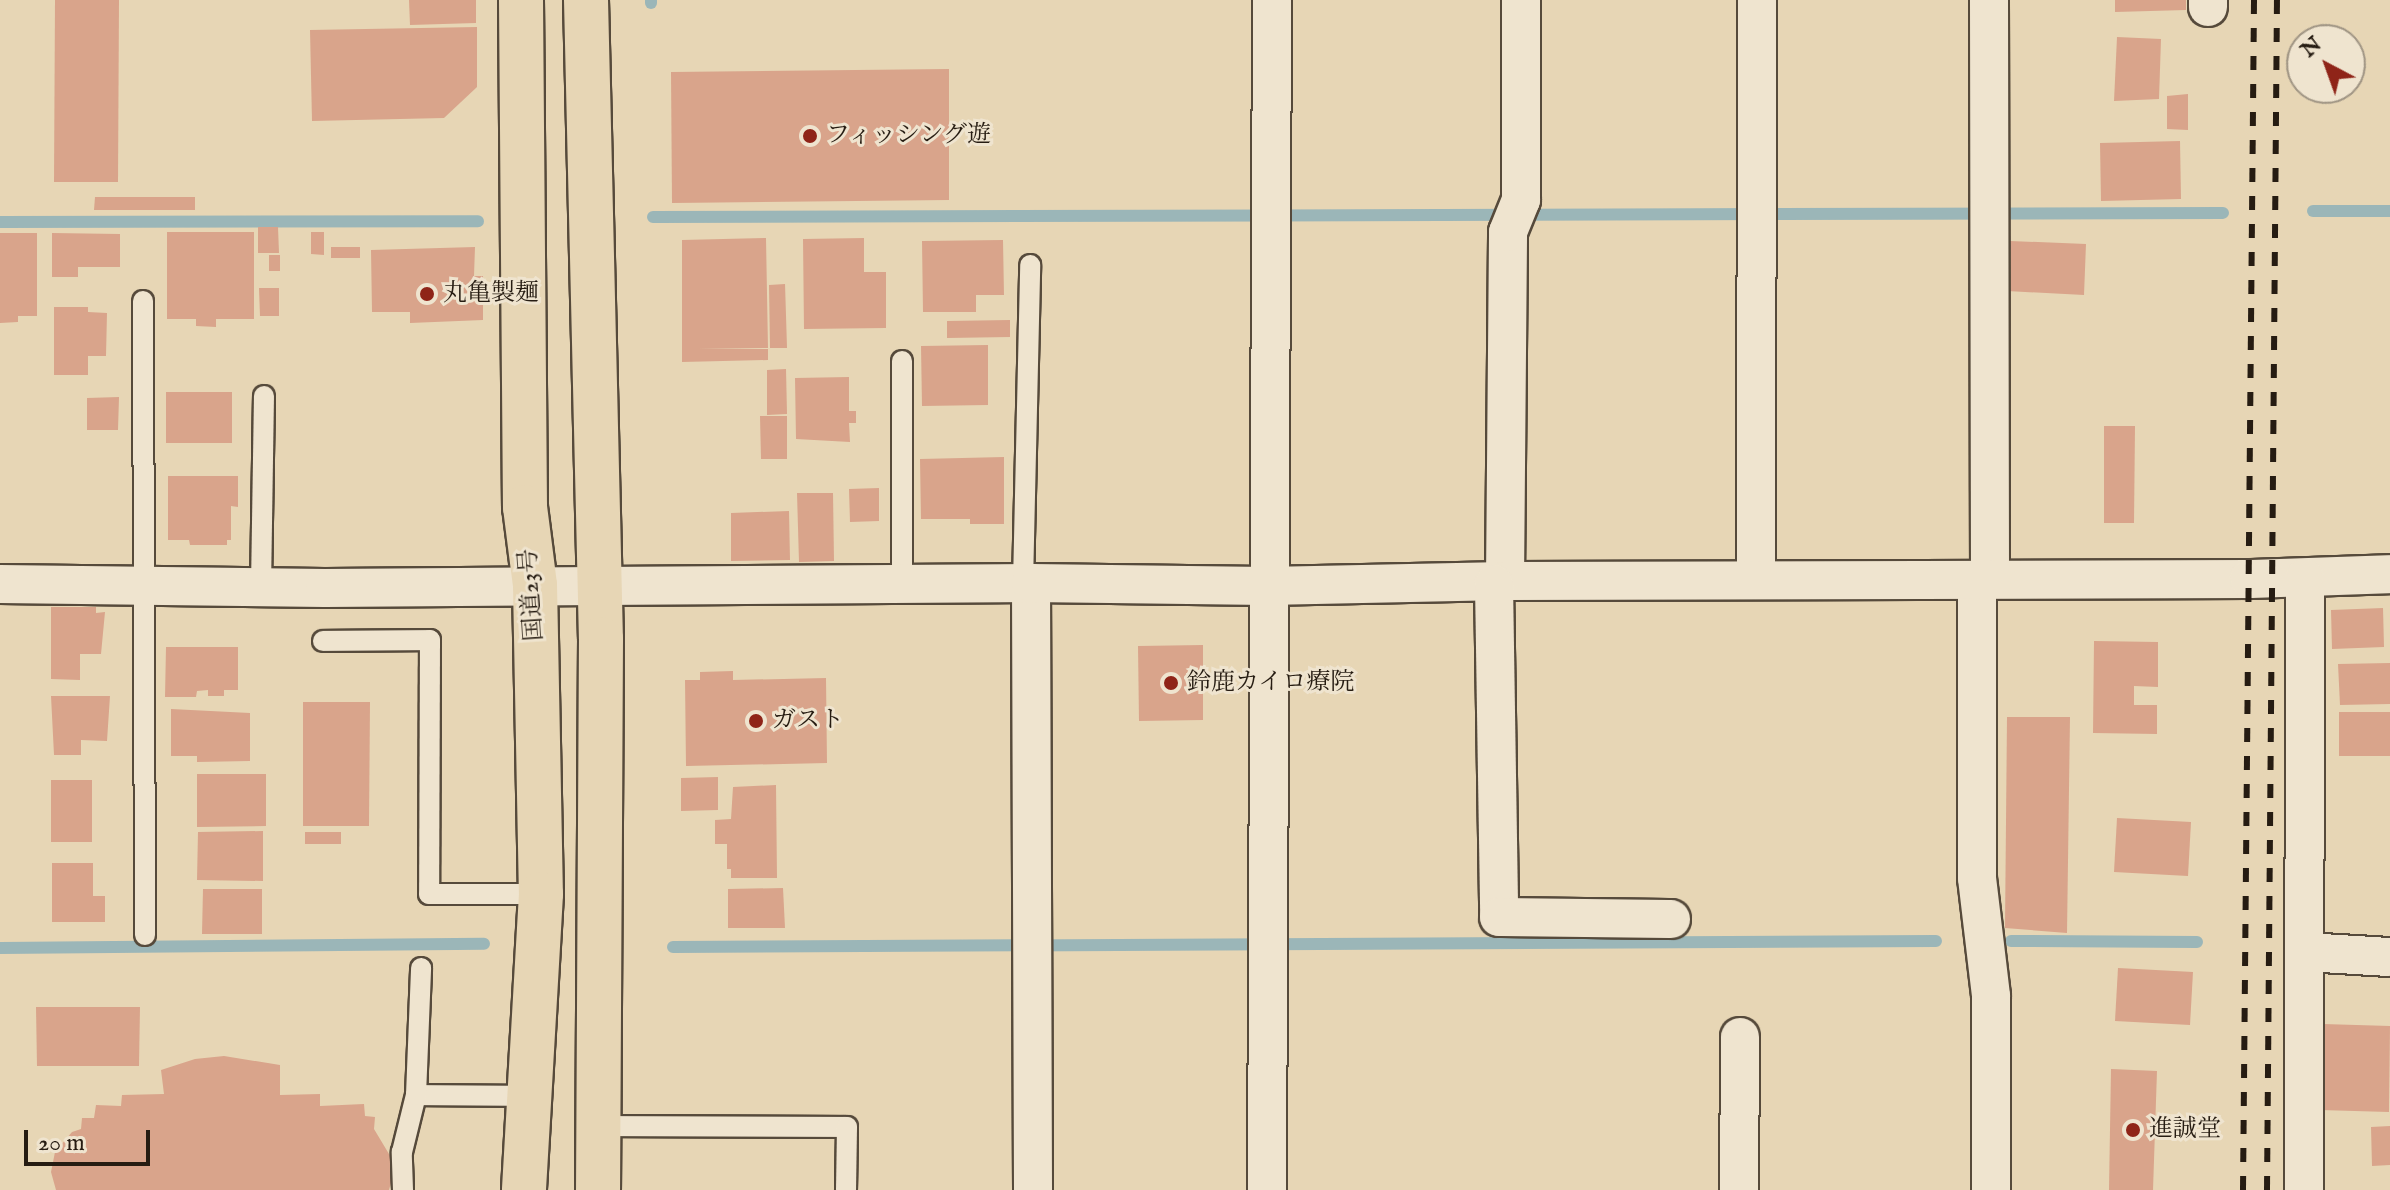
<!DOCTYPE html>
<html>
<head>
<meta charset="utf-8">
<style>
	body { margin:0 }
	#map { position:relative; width:2390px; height:1190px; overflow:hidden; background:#e7d6b5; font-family:"IM FELL English","Noto Serif JP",serif }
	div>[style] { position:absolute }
	.stream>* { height:12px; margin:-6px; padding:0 6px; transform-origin:6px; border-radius:6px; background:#9bb6b8 }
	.building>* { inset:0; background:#d9a48b }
	.roads { filter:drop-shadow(2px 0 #564a3b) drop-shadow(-2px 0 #564a3b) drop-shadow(0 2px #564a3b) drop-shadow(0 -2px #564a3b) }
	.service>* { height:20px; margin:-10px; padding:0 10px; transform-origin:10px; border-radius:10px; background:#efe4cf }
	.minor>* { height:38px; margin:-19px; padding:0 19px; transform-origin:19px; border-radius:19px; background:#efe4cf }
	.trunk>* { height:44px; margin:-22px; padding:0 22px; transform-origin:22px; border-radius:22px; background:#e7d6b5 }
	.rail>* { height:6px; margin-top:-3px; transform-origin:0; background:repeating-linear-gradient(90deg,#261c12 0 14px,transparent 0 28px) }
	.dots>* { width:22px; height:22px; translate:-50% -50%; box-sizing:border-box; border:4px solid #efe4cf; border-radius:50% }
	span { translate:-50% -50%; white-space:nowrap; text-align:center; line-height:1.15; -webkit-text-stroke:6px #efe4cf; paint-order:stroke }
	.poi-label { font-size:24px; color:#261c12 }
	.left { translate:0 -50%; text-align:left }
	.street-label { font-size:24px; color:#261c12 }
	.north { position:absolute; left:2286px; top:24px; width:80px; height:80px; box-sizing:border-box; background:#efe4cf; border:2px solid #9f9483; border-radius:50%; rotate:319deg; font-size:22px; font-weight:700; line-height:32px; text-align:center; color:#261c12 }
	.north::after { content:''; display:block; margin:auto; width:28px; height:36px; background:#8f2418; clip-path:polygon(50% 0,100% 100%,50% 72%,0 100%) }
	.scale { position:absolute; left:24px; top:1130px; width:126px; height:36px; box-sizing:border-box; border:4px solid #261c12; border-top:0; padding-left:10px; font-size:24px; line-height:28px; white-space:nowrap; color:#261c12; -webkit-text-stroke:6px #efe4cf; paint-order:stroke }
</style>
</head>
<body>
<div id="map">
	<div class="stream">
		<div style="left:651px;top:3px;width:3px;rotate:-90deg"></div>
		<div style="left:2313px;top:211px;width:77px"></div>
		<div style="left:653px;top:217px;width:1570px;rotate:-0.15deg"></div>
		<div style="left:0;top:222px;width:478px;rotate:-0.1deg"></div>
		<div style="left:2011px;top:941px;width:186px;rotate:0.3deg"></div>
		<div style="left:673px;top:947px;width:1263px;rotate:-0.27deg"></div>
		<div style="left:0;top:948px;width:484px;rotate:-0.5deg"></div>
	</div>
	<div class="building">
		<div style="clip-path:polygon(55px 0,119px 0,118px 182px,54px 182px)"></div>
		<div style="clip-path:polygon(409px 0,476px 0,476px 23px,410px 25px)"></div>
		<div style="clip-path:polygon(2115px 0,2186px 0,2186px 10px,2115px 12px)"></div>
		<div style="clip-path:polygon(477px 27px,477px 87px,444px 118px,312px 121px,310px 30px)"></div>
		<div style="clip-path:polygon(2117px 37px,2161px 39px,2159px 99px,2114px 101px)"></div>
		<div style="clip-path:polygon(949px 69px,949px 200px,672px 203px,671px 72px)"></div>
		<div style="clip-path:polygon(2188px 94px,2188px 130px,2167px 129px,2167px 96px)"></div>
		<div style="clip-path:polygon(2180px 141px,2181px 199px,2101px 201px,2100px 143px)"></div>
		<div style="clip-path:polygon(95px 197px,195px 197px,195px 210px,94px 210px)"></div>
		<div style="clip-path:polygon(258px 227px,278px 227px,279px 253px,258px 253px)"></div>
		<div style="clip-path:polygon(167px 232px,254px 232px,254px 319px,216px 319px,216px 327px,196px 326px,196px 319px,167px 319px)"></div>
		<div style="clip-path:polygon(311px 232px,324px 232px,324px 255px,311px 254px)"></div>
		<div style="clip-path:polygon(0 233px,37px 233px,37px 316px,18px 316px,18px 322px,0 323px)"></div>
		<div style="clip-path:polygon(52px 233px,120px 234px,120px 267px,78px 267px,78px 277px,52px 277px)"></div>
		<div style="clip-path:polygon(766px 238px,768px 348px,698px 349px,768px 349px,768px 360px,682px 362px,682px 240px)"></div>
		<div style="clip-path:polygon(864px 238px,864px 272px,886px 272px,886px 328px,804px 329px,803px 239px)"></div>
		<div style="clip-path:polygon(1003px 240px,1004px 295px,976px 295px,976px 312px,923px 312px,922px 241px)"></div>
		<div style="clip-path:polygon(2010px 241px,2086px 244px,2084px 295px,2007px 291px)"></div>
		<div style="clip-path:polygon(331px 247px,360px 247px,360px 258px,331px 258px)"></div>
		<div style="clip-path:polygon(475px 247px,474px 276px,483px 276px,483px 320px,410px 323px,410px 312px,372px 312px,371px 250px)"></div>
		<div style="clip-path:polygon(269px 255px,280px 255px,280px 271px,269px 271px)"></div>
		<div style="clip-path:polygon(785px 284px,787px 348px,770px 348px,769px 285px)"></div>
		<div style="clip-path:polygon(259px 288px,279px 288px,279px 316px,260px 316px)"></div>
		<div style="clip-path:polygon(54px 307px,88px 307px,88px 312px,107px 313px,106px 356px,88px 356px,88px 375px,54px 375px)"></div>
		<div style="clip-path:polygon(1010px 320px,1010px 337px,947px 338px,947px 321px)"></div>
		<div style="clip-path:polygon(988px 345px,988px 405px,922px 406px,921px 346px)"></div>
		<div style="clip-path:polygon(786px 369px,787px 414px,767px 415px,767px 370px)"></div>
		<div style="clip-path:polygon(849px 377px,849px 411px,856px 411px,856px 423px,849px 423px,850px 442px,796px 439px,795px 378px)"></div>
		<div style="clip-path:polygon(166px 392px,232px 392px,232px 443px,166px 443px)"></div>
		<div style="clip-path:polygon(119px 397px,118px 430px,87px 430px,87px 398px)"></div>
		<div style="clip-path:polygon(760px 416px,787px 416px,787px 459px,761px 459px)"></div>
		<div style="clip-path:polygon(2104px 426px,2135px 426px,2134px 523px,2104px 523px)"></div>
		<div style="clip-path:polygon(1004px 457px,1004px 524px,970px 524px,970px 519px,921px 519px,920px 459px)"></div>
		<div style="clip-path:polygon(168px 476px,238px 476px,238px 507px,231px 506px,231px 540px,227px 540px,227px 545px,190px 545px,189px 540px,168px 540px)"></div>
		<div style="clip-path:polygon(879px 488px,879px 521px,850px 522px,849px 489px)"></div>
		<div style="clip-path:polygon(797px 493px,833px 493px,834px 561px,799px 562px)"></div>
		<div style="clip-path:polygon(789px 511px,790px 560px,731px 561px,731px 513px)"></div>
		<div style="clip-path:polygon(51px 607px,96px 607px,96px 613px,105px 612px,101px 654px,80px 654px,80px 680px,51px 679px)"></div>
		<div style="clip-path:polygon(2383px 608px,2384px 647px,2332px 649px,2331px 610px)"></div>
		<div style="clip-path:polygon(2094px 641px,2158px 642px,2158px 687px,2134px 686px,2134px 705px,2157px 705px,2157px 734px,2093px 733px)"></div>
		<div style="clip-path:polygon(1203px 645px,1203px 720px,1139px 721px,1138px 646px)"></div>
		<div style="clip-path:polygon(166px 647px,238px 647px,238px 690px,224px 690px,224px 696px,208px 696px,208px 690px,197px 691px,196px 697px,165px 697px)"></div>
		<div style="clip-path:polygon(2390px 663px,2390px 704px,2340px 705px,2338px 664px)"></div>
		<div style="clip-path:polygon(733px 671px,733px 680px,826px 678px,827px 763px,686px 766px,685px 680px,700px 680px,700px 672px)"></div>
		<div style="clip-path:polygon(51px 696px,110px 696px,107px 741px,81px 740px,81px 755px,54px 755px)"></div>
		<div style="clip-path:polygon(303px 702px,370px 702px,369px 826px,303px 826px)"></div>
		<div style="clip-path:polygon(171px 709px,250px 713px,250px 761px,197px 762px,197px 756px,171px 756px)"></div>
		<div style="clip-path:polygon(2339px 712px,2390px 712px,2390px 756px,2339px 756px)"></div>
		<div style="clip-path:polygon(2007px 717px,2070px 717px,2067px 933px,2005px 928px)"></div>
		<div style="clip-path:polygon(197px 774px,266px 774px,266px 826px,197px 827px)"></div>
		<div style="clip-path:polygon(718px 777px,718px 810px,681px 811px,681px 778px)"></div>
		<div style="clip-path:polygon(51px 780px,92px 780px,92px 842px,51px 842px)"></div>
		<div style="clip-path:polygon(776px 785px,777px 878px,731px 878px,731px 869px,727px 869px,727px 844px,715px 844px,715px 820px,731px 819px,733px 787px)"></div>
		<div style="clip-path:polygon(2117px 818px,2191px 822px,2188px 876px,2114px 872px)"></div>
		<div style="clip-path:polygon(263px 831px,263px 881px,197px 880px,198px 832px)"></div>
		<div style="clip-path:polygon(305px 832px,341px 832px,341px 844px,305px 844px)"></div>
		<div style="clip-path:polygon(52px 863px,93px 863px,93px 896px,105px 896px,105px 922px,52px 922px)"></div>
		<div style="clip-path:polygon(783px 888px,785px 928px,728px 928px,728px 889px)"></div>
		<div style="clip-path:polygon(203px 889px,262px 889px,262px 934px,202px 934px)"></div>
		<div style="clip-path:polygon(2118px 968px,2193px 972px,2190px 1025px,2115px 1021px)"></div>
		<div style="clip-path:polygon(36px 1007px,140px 1007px,139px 1066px,37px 1066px)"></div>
		<div style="clip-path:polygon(2323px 1024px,2390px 1026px,2389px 1112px,2320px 1110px)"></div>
		<div style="clip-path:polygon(224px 1056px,280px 1065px,280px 1095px,320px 1094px,320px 1106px,364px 1104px,365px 1116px,375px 1117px,374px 1129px,392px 1159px,394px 1172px,389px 1190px,56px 1190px,51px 1172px,55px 1152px,72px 1132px,81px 1129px,82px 1118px,94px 1118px,96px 1105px,121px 1106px,122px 1095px,164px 1094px,161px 1070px,195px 1059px)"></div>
		<div style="clip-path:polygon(2111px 1069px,2157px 1071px,2153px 1190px,2109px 1190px)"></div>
		<div style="clip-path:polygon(2390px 1126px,2390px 1165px,2372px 1166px,2371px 1127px)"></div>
	</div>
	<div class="roads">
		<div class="service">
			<div style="left:143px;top:301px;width:634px;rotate:89.82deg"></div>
			<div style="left:1023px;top:584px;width:319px;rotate:-88.7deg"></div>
			<div style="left:902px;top:585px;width:224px;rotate:-90deg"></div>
			<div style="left:261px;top:586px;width:190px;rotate:-89.1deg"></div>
			<div style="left:323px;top:641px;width:107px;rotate:-0.5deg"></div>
			<div style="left:430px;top:640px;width:254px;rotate:90.2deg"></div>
			<div style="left:429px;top:894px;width:112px"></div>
			<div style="left:416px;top:1095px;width:116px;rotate:0.5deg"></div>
			<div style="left:598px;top:1126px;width:249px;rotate:0.2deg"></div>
			<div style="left:847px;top:1127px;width:63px;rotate:90.9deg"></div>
			<div style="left:403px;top:1190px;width:38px;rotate:-92deg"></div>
			<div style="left:402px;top:1152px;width:59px;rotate:-76.2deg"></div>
			<div style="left:416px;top:1095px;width:127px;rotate:-87.7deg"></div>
		</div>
		<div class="minor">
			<div style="left:1989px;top:0;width:580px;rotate:89.9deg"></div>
			<div style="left:2208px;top:7px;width:7px;rotate:-90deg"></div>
			<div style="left:1756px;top:580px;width:580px;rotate:-89.9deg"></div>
			<div style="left:1505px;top:581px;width:349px;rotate:-89.5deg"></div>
			<div style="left:1508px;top:232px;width:35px;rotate:-68deg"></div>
			<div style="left:1521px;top:200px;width:200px;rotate:-90deg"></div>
			<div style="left:1977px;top:581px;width:297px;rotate:90deg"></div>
			<div style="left:1977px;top:878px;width:119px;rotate:83.2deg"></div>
			<div style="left:1991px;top:996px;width:194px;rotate:90deg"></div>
			<div style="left:1031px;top:583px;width:607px;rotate:89.81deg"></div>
			<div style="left:0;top:584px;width:325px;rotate:0.7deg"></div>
			<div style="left:325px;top:588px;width:706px;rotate:-0.41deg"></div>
			<div style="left:1031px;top:583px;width:236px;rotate:0.7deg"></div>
			<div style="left:1267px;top:586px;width:238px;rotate:-1.2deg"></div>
			<div style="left:1505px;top:581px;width:744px;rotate:-0.15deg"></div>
			<div style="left:2249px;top:579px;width:141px;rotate:-2deg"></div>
			<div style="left:1494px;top:584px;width:333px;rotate:89.1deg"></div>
			<div style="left:1499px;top:917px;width:172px;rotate:0.7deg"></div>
			<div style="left:2305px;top:952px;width:85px;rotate:3.4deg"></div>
			<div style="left:1267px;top:1190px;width:1190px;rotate:-89.76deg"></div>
			<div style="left:1739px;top:1190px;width:153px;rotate:-89.6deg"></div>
			<div style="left:2304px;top:1190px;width:612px;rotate:-89.91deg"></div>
		</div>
		<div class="trunk">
			<div style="left:521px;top:0;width:507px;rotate:89.55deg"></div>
			<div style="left:525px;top:507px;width:79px;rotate:82.7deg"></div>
			<div style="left:535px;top:585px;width:309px;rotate:88.9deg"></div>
			<div style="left:541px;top:894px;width:296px;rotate:93.3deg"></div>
			<div style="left:586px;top:0;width:639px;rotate:88.66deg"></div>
			<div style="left:601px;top:639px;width:551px;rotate:90.31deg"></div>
		</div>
	</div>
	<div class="rail">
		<div style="left:2243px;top:1190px;width:1190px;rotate:-89.47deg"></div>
		<div style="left:2267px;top:1190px;width:1190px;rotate:-89.52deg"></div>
	</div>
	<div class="dots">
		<div style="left:810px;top:136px;background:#8f2418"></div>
		<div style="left:427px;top:294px;background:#8f2418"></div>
		<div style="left:1171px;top:683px;background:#8f2418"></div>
		<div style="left:756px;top:721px;background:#8f2418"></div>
		<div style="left:2133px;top:1130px;background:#8f2418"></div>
	</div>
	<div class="poi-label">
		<span class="left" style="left:826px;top:136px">フィッシング遊</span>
		<span class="left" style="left:443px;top:294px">丸亀製麺</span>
		<span class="left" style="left:1187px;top:683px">鈴鹿カイロ療院</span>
		<span class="left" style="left:772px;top:721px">ガスト</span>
		<span class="left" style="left:2149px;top:1130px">進誠堂</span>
	</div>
	<div class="street-label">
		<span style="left:532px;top:595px;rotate:-94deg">国道23号</span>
	</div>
	<div class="north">N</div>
	<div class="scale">20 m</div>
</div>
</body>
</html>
